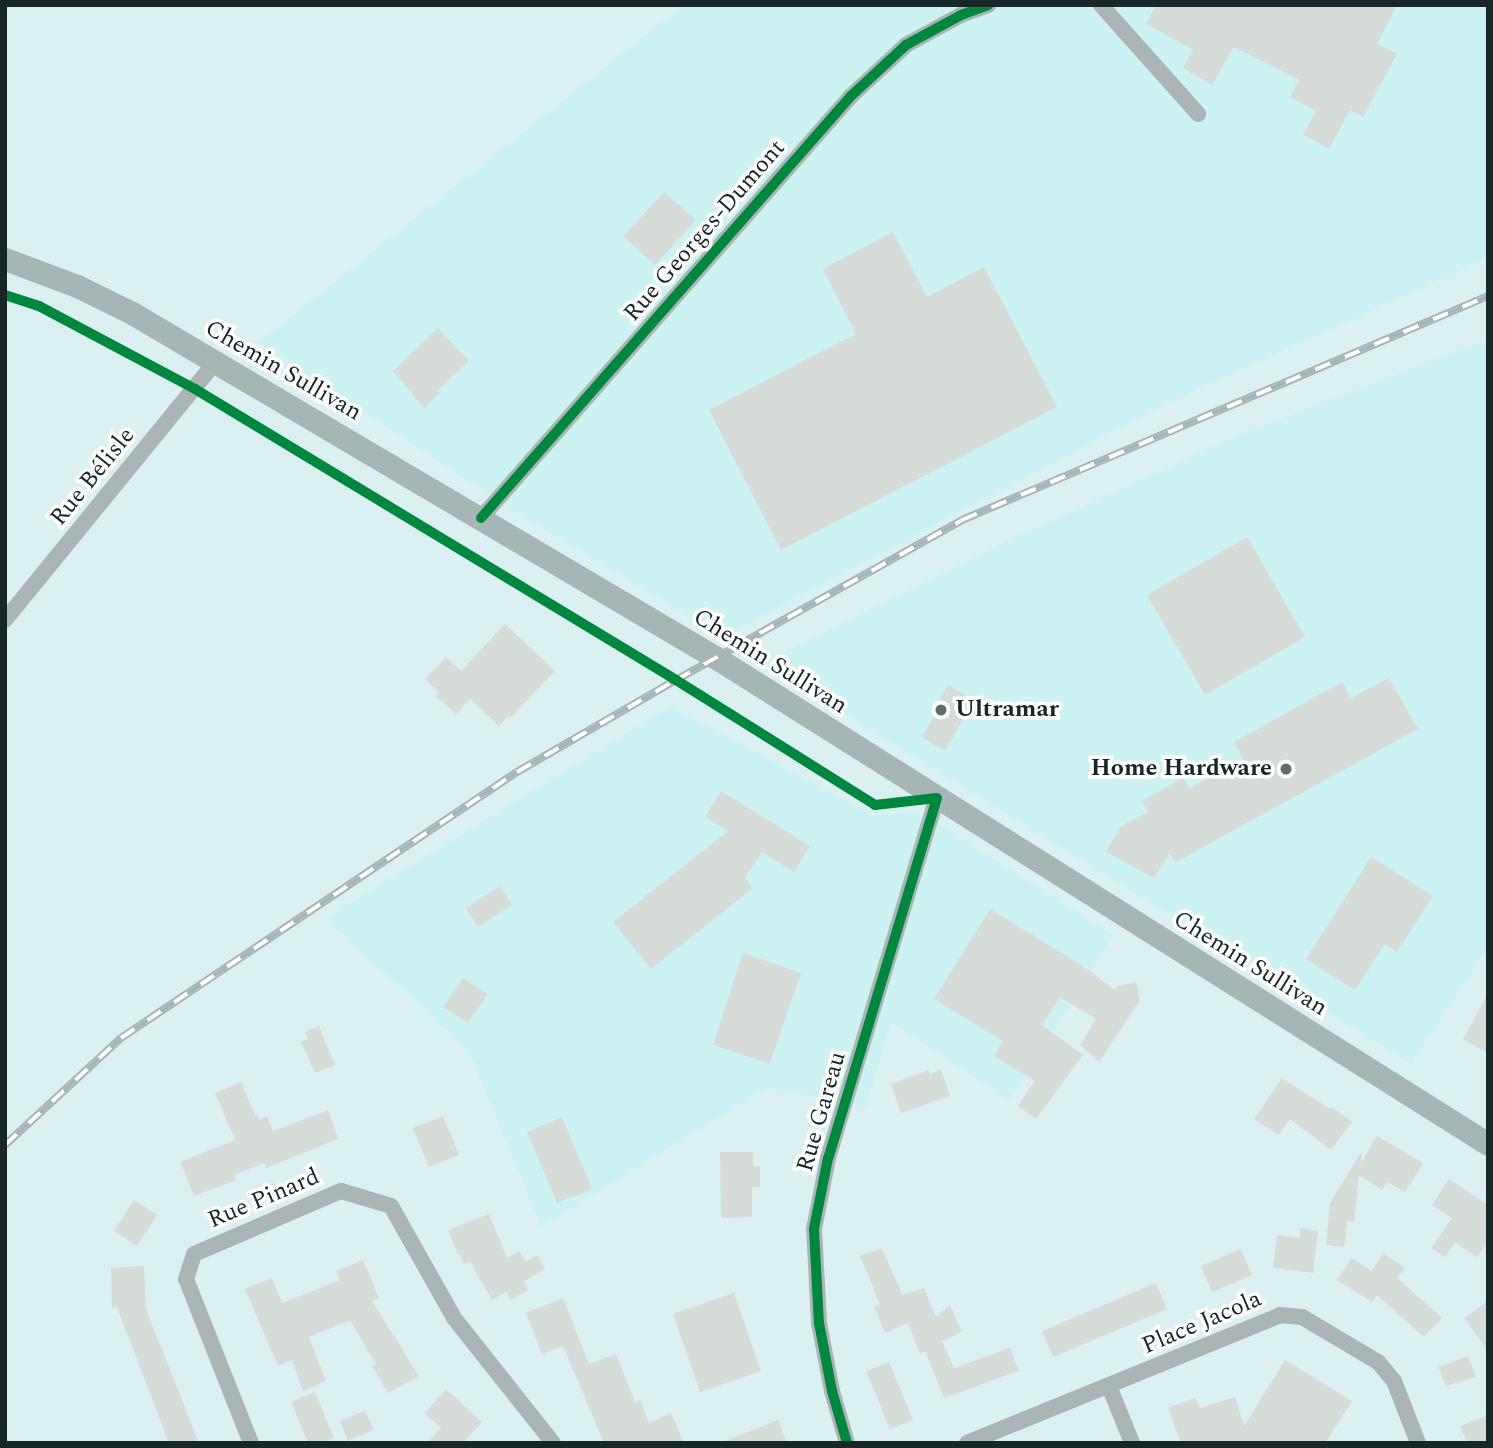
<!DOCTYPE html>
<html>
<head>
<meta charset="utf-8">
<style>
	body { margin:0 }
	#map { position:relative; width:1493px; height:1448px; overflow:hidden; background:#dbf1f1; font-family:Spectral,serif }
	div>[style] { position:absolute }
	.built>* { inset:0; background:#ccf3f2 }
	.building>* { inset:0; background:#d6dcd7 }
	.minor>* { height:16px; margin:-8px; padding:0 8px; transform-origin:8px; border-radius:8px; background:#abb5b5 }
	.secondary>* { height:23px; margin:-11.5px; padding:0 11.5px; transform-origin:11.5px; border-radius:11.5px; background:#a8b5b5 }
	.rail>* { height:8px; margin-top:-4px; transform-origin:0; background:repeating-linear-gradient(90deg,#fff 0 16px,#a7b5b5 0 32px); box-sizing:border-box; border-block:2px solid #a7b5b5 }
	.cycleway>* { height:10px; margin:-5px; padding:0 5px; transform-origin:5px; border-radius:5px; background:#00873e }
	.dots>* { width:19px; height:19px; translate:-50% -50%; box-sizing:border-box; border:4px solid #fff; border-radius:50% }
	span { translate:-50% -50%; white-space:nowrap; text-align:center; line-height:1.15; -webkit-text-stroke:7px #fff; paint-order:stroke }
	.street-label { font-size:24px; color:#172727 }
	.poi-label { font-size:24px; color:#172727; font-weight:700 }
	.left { translate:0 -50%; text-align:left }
	.right { translate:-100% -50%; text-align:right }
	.frame { position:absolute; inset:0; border:7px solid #172727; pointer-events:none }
</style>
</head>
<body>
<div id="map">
	<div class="built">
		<div style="clip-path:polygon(683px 5px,1488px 5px,1488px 258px,1170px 402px,723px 637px,509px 508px,259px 342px)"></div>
		<div style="clip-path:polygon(1488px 339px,1488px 948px,1411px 1064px,762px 663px,989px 549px,1241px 434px)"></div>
		<div style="clip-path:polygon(671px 706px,874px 816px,918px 811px,1114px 935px,1009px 1100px,891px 1022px,866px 1108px,768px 1087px,541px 1227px,469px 1051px,325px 918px)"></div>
	</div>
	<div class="building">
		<div style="clip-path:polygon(1156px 5px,1397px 5px,1377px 44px,1397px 54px,1363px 117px,1350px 110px,1329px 149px,1303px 134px,1316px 111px,1290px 97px,1299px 80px,1234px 47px,1212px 85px,1183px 68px,1193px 50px,1146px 24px)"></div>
		<div style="clip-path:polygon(664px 192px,696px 220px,655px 265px,623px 236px)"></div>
		<div style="clip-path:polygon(893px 232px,927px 297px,984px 267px,1057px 407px,781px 550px,709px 410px,856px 334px,823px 269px)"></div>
		<div style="clip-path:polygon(438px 328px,469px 361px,437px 391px,440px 393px,424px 408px,393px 371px)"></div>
		<div style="clip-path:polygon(1247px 537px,1305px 637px,1205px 695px,1147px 595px)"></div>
		<div style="clip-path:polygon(505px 624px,555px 671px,510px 718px,508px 716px,499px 726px,470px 699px,456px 714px,436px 696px,439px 692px,425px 679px,446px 657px,461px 671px)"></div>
		<div style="clip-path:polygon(1389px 678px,1418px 729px,1176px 862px,1169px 854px,1154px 878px,1106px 852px,1120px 827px,1148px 812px,1142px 801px,1183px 778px,1190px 788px,1243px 759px,1234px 742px,1342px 682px,1351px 698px)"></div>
		<div style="clip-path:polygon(948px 685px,974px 700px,945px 751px,922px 737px,942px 702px,939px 700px)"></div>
		<div style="clip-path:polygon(721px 791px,810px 846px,794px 872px,762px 852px,745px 878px,753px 888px,651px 969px,613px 922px,728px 831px,705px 817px)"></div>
		<div style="clip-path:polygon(1371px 857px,1433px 896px,1397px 952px,1385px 944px,1355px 990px,1306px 959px)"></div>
		<div style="clip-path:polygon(500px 886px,512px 905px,478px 927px,466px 908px)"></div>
		<div style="clip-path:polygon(990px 909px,1080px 964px,1115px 990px,1118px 986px,1136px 982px,1140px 1000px,1099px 1062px,1080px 1045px,1096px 1019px,1060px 997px,1042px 1025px,1083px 1055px,1036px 1119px,1018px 1106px,1035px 1081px,994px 1056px,1003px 1041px,934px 999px)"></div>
		<div style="clip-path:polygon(743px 953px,801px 973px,770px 1064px,713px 1045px)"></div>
		<div style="clip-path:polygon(463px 978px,488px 994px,468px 1023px,443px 1007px)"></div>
		<div style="clip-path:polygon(1488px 994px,1488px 1053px,1463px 1039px)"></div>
		<div style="clip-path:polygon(319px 1026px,335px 1065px,315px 1073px,301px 1042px,308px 1039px,305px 1032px)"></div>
		<div style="clip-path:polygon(928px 1070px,930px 1074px,941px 1070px,950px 1096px,901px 1113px,891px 1084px)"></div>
		<div style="clip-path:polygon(1282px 1078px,1330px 1109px,1332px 1107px,1352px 1122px,1331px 1150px,1290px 1119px,1279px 1135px,1254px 1119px)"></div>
		<div style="clip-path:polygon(241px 1082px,255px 1115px,257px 1114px,259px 1120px,267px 1116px,273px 1131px,328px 1110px,338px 1139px,266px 1168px,264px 1163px,234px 1175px,236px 1180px,194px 1196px,180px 1162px,235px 1140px,215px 1093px)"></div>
		<div style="clip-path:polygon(443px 1116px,459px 1155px,429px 1167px,413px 1128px)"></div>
		<div style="clip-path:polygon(562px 1117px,592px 1189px,557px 1203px,527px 1132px)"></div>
		<div style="clip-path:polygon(1377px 1136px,1423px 1163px,1405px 1192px,1387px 1182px,1382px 1190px,1359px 1175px,1354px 1222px,1347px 1221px,1344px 1247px,1326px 1245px,1330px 1203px,1362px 1151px,1361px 1163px)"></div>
		<div style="clip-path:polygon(720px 1152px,753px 1152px,753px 1166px,760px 1166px,760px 1187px,752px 1187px,752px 1217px,721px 1218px)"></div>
		<div style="clip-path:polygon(1449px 1179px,1488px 1205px,1488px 1241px,1477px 1257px,1455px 1242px,1445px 1257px,1431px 1248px,1452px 1218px,1432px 1205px)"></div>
		<div style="clip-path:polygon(134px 1200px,157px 1215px,137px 1246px,114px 1231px)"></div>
		<div style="clip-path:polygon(489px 1214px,507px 1258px,519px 1251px,526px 1262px,537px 1255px,545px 1269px,523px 1282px,528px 1290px,511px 1300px,506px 1292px,492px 1300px,470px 1262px,464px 1264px,460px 1254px,458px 1255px,448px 1230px)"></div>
		<div style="clip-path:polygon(1301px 1228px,1318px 1231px,1313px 1273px,1273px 1268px,1277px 1235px,1300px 1238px)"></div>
		<div style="clip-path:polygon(882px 1248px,902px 1295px,924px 1288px,936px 1317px,950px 1305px,962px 1332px,942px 1341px,954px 1368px,1010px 1348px,1019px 1371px,944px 1398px,925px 1351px,920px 1354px,908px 1323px,885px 1333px,874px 1306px,880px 1304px,860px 1256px)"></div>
		<div style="clip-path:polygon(1241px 1249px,1252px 1275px,1212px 1292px,1201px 1266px)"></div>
		<div style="clip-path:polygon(1383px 1253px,1405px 1268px,1397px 1278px,1442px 1318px,1424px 1337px,1377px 1295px,1372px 1302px,1337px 1280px,1352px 1258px,1372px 1271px)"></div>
		<div style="clip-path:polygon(363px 1260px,379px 1298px,372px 1301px,419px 1376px,388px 1393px,372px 1366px,376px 1364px,350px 1320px,309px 1337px,326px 1381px,303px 1391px,292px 1360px,278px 1366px,245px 1289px,272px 1278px,282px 1303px,340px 1280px,336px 1271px)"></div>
		<div style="clip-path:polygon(144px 1266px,146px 1309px,199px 1443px,169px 1443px,117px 1307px,112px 1308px,111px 1268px)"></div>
		<div style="clip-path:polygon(1156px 1283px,1167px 1309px,1053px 1357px,1042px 1331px)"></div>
		<div style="clip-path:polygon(734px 1293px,761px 1371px,700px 1392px,673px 1314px)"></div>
		<div style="clip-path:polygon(563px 1298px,589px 1364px,616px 1354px,635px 1402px,640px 1400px,649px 1423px,671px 1413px,684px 1443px,604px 1443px,563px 1346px,542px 1354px,526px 1313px)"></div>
		<div style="clip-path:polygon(1488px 1301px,1488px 1351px,1464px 1318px)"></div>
		<div style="clip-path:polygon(1468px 1356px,1476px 1377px,1446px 1386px,1438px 1367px)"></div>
		<div style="clip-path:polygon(1285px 1360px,1352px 1401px,1325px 1443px,1181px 1443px,1168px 1408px,1195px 1398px,1200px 1408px,1235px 1397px,1244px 1426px)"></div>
		<div style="clip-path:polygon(889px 1362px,913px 1420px,890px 1429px,866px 1371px)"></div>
		<div style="clip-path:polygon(446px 1389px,482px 1422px,463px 1443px,427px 1443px,441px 1428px,425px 1413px)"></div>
		<div style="clip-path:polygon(315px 1392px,334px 1438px,321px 1443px,308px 1443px,291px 1402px)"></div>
		<div style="clip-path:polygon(365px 1411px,374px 1430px,348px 1441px,340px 1421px)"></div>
		<div style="clip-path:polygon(1488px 1415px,1488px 1443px,1467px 1443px,1460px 1426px)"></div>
		<div style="clip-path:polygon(778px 1420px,787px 1443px,723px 1443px,723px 1442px)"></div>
	</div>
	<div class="minor">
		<div style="left:1101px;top:5px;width:146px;rotate:48.3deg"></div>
		<div style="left:481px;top:518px;width:561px;rotate:-48.76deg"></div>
		<div style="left:851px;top:96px;width:75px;rotate:-42.8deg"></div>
		<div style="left:906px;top:45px;width:63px;rotate:-28.6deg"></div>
		<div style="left:961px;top:15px;width:29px;rotate:-20deg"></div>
		<div style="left:5px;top:620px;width:334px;rotate:-50.8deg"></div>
		<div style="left:1109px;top:1386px;width:61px;rotate:68deg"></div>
		<div style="left:251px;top:1443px;width:176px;rotate:-111.6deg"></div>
		<div style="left:186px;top:1279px;width:26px;rotate:-72deg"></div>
		<div style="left:194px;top:1254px;width:160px;rotate:-23.2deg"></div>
		<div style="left:341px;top:1191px;width:52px;rotate:16.7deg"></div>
		<div style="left:391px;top:1206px;width:129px;rotate:60.6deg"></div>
		<div style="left:454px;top:1318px;width:159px;rotate:51.6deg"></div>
		<div style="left:847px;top:1443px;width:54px;rotate:-106.1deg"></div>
		<div style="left:832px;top:1391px;width:69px;rotate:-100.8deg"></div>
		<div style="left:819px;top:1323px;width:94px;rotate:-93deg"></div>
		<div style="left:814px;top:1229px;width:72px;rotate:-78.8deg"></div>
		<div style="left:828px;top:1158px;width:376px;rotate:-73.2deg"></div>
		<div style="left:967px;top:1443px;width:338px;rotate:-22.2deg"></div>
		<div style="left:1280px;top:1315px;width:22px;rotate:5deg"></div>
		<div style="left:1302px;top:1317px;width:88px;rotate:30.6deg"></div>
		<div style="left:1378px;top:1362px;width:25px;rotate:50deg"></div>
		<div style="left:1394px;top:1381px;width:66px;rotate:68.8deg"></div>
	</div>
	<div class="secondary">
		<div style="left:5px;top:259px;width:77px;rotate:20.6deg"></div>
		<div style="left:77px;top:286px;width:61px;rotate:26.1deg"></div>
		<div style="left:132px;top:313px;width:681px;rotate:30.56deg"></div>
		<div style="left:718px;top:659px;width:910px;rotate:32.21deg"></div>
	</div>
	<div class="rail">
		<div style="left:5px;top:1145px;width:158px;rotate:-42.7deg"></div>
		<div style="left:121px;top:1038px;width:477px;rotate:-33.9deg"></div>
		<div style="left:517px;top:772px;width:184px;rotate:-30.1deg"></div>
		<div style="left:676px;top:680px;width:328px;rotate:-29.2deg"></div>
		<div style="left:962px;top:520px;width:572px;rotate:-23.07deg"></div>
	</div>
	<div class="cycleway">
		<div style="left:5px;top:295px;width:36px;rotate:18deg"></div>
		<div style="left:39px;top:306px;width:177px;rotate:28deg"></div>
		<div style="left:195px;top:389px;width:562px;rotate:31.17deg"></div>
		<div style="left:676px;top:680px;width:235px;rotate:32.1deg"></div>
		<div style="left:875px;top:805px;width:62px;rotate:-6.4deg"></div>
		<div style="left:937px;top:798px;width:376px;rotate:106.8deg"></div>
		<div style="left:828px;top:1158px;width:72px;rotate:101.2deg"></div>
		<div style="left:814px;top:1229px;width:94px;rotate:87deg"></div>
		<div style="left:819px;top:1323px;width:69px;rotate:79.2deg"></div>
		<div style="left:832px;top:1391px;width:54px;rotate:73.9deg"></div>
		<div style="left:481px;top:518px;width:561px;rotate:-48.76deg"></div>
		<div style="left:851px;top:96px;width:75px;rotate:-42.8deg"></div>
		<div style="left:906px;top:45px;width:63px;rotate:-28.6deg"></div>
		<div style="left:961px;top:15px;width:29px;rotate:-20deg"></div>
	</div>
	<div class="dots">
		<div style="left:941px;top:710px;background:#5c6e6e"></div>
		<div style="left:1286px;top:769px;background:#5c6e6e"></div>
	</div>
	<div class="street-label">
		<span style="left:705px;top:231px;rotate:-49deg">Rue Georges-Dumont</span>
		<span style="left:283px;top:371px;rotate:30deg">Chemin Sullivan</span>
		<span style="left:93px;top:477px;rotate:-51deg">Rue Bélisle</span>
		<span style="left:770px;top:662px;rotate:32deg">Chemin Sullivan</span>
		<span style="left:1250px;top:964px;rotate:32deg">Chemin Sullivan</span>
		<span style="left:822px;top:1112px;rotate:-74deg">Rue Gareau</span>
		<span style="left:264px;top:1199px;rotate:-23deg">Rue Pinard</span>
		<span style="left:1202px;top:1323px;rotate:-23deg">Place Jacola</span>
	</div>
	<div class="poi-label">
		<span class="left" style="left:955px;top:710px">Ultramar</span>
		<span class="right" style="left:1272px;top:769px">Home Hardware</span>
	</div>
	<div class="frame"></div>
</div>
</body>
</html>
